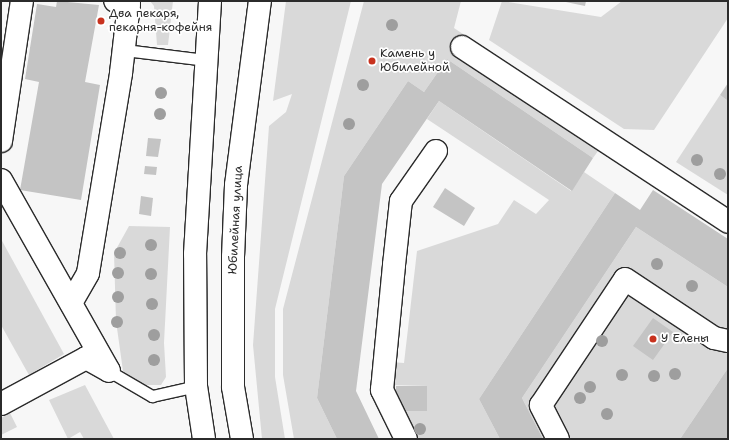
<!DOCTYPE html>
<html>
<head>
<meta charset="utf-8">
<style>
	body { margin:0 }
	#map { position:relative; width:729px; height:440px; overflow:hidden; background:#f7f7f7; font-family:"Shantell Sans",sans-serif }
	div>[style] { position:absolute }
	.green>* { inset:0; background:#d9d9d9 }
	.building>* { inset:0; background:#c4c4c4 }
	.roads { filter:drop-shadow(1px 0 #2b2b2b) drop-shadow(-1px 0 #2b2b2b) drop-shadow(0 1px #2b2b2b) drop-shadow(0 -1px #2b2b2b) }
	.service>* { height:11px; margin:-5.5px; padding:0 5.5px; transform-origin:5.5px; border-radius:5.5px; background:#fff }
	.minor>* { height:22px; margin:-11px; padding:0 11px; transform-origin:11px; border-radius:11px; background:#fff }
	.primary>* { height:22px; margin:-11px; padding:0 11px; transform-origin:11px; border-radius:11px; background:#fff }
	.trees>* { width:12px; height:12px; margin:-6px; border-radius:50%; background:#9e9e9e }
	.dots>* { width:11px; height:11px; translate:-50% -50%; box-sizing:border-box; border:2px solid #fff; border-radius:50% }
	span { translate:-50% -50%; white-space:nowrap; text-align:center; line-height:1.15; -webkit-text-stroke:3.5px #fff; paint-order:stroke }
	.poi-label { font-size:12px; color:#2b2b2b }
	.left { translate:0 -50%; text-align:left }
	.street-label { font-size:12px; color:#2b2b2b }
	.frame { position:absolute; inset:0; border:2px solid #2b2b2b; pointer-events:none }
</style>
</head>
<body>
<div id="map">
	<div class="green">
		<div style="clip-path:polygon(150px 1px,173px 1px,168px 45px,157px 45px,154px 6px)"></div>
		<div style="clip-path:polygon(286px 1px,351px 1px,275px 309px,275px 377px,285px 439px,262px 439px,253px 345px,269px 126px,286px 112px,292px 94px,273px 101px)"></div>
		<div style="clip-path:polygon(364px 1px,461px 1px,454px 28px,611px 133px,593px 158px,447px 59px,424px 92px,408px 81px,344px 176px,317px 398px,337px 439px,294px 439px,283px 375px,283px 309px)"></div>
		<div style="clip-path:polygon(502px 1px,601px 17px,622px 1px,728px 1px,728px 18px,654px 130px,624px 129px,489px 40px)"></div>
		<div style="clip-path:polygon(720px 95px,728px 101px,728px 195px,676px 162px)"></div>
		<div style="clip-path:polygon(439px 101px,571px 191px,584px 172px,615px 193px,479px 399px,500px 439px,410px 439px,396px 411px,427px 410px,427px 386px,388px 385px,391px 362px,404px 363px,417px 251px,498px 224px,514px 200px,536px 214px,549px 200px,427px 119px)"></div>
		<div style="clip-path:polygon(129px 226px,170px 227px,164px 343px,166px 377px,161px 385px,142px 385px,123px 371px,116px 321px,114px 253px)"></div>
		<div style="clip-path:polygon(636px 227px,728px 287px,728px 368px,680px 439px,543px 439px,522px 398px)"></div>
		<div style="clip-path:polygon(1px 239px,64px 354px,29px 375px,1px 325px)"></div>
		<div style="clip-path:polygon(85px 385px,114px 439px,84px 439px,80px 432px,68px 439px,49px 400px)"></div>
		<div style="clip-path:polygon(10px 413px,17px 427px,1px 435px,1px 418px)"></div>
	</div>
	<div class="building">
		<div style="clip-path:polygon(57px 1px,99px 5px,85px 82px,100px 85px,81px 200px,20px 190px,39px 82px,25px 79px,37px 4px,56px 7px)"></div>
		<div style="clip-path:polygon(561px 1px,586px 1px,585px 6px)"></div>
		<div style="clip-path:polygon(447px 59px,593px 158px,572px 191px,439px 101px,382px 184px,356px 391px,379px 439px,337px 439px,317px 398px,344px 176px,408px 81px,424px 92px)"></div>
		<div style="clip-path:polygon(728px 83px,728px 101px,720px 95px)"></div>
		<div style="clip-path:polygon(148px 138px,161px 139px,158px 157px,146px 156px)"></div>
		<div style="clip-path:polygon(145px 166px,157px 167px,156px 175px,144px 174px)"></div>
		<div style="clip-path:polygon(445px 188px,475px 208px,464px 226px,433px 207px)"></div>
		<div style="clip-path:polygon(653px 190px,728px 239px,728px 287px,636px 227px,522px 398px,543px 439px,500px 439px,479px 399px,615px 193px,640px 210px)"></div>
		<div style="clip-path:polygon(141px 196px,153px 198px,151px 216px,139px 214px)"></div>
		<div style="clip-path:polygon(653px 318px,673px 332px,653px 360px,633px 346px)"></div>
		<div style="clip-path:polygon(728px 368px,728px 436px,726px 439px,680px 439px)"></div>
		<div style="clip-path:polygon(396px 386px,427px 386px,427px 411px,396px 411px)"></div>
	</div>
	<div class="roads">
		<div class="service">
			<div style="left:124px;top:50px;width:82px;rotate:7deg"></div>
			<div style="left:109px;top:371px;width:50px;rotate:30.2deg"></div>
			<div style="left:152px;top:396px;width:45px;rotate:-12.8deg"></div>
		</div>
		<div class="minor">
			<div style="left:462px;top:47px;width:318px;rotate:33.3deg"></div>
			<div style="left:1px;top:141px;width:142px;rotate:-81.5deg"></div>
			<div style="left:1px;top:180px;width:219px;rotate:60.5deg"></div>
			<div style="left:71px;top:303px;width:34px;rotate:-60deg"></div>
			<div style="left:88px;top:273px;width:203px;rotate:-80.6deg"></div>
			<div style="left:121px;top:73px;width:69px;rotate:-83.4deg"></div>
			<div style="left:129px;top:4px;width:14px;rotate:-168deg"></div>
			<div style="left:1px;top:404px;width:97px;rotate:-28.4deg"></div>
			<div style="left:86px;top:358px;width:26px;rotate:29deg"></div>
			<div style="left:406px;top:439px;width:55px;rotate:-116.1deg"></div>
			<div style="left:382px;top:390px;width:126px;rotate:-84.5deg"></div>
			<div style="left:394px;top:265px;width:64px;rotate:-83.8deg"></div>
			<div style="left:401px;top:201px;width:61px;rotate:-55deg"></div>
			<div style="left:558px;top:439px;width:38px;rotate:-117deg"></div>
			<div style="left:541px;top:405px;width:151px;rotate:-56.3deg"></div>
			<div style="left:625px;top:279px;width:107px;rotate:33.5deg"></div>
			<div style="left:714px;top:338px;width:14px;rotate:12deg"></div>
		</div>
		<div class="primary">
			<div style="left:204px;top:439px;width:54px;rotate:-98.6deg"></div>
			<div style="left:196px;top:386px;width:132px;rotate:-90.4deg"></div>
			<div style="left:195px;top:254px;width:253px;rotate:-86.6deg"></div>
			<div style="left:242px;top:439px;width:53px;rotate:-99.8deg"></div>
			<div style="left:233px;top:387px;width:130px;rotate:-90deg"></div>
			<div style="left:233px;top:257px;width:72px;rotate:-87.6deg"></div>
			<div style="left:236px;top:185px;width:186px;rotate:-82.6deg"></div>
		</div>
	</div>
	<div class="trees">
		<div style="left:392px;top:25px"></div>
		<div style="left:363px;top:85px"></div>
		<div style="left:161px;top:93px"></div>
		<div style="left:160px;top:114px"></div>
		<div style="left:349px;top:124px"></div>
		<div style="left:697px;top:160px"></div>
		<div style="left:720px;top:174px"></div>
		<div style="left:151px;top:245px"></div>
		<div style="left:120px;top:253px"></div>
		<div style="left:657px;top:264px"></div>
		<div style="left:118px;top:273px"></div>
		<div style="left:151px;top:274px"></div>
		<div style="left:692px;top:286px"></div>
		<div style="left:118px;top:297px"></div>
		<div style="left:152px;top:304px"></div>
		<div style="left:117px;top:322px"></div>
		<div style="left:154px;top:335px"></div>
		<div style="left:602px;top:341px"></div>
		<div style="left:154px;top:360px"></div>
		<div style="left:675px;top:374px"></div>
		<div style="left:622px;top:375px"></div>
		<div style="left:654px;top:376px"></div>
		<div style="left:590px;top:387px"></div>
		<div style="left:580px;top:398px"></div>
		<div style="left:607px;top:414px"></div>
		<div style="left:420px;top:429px"></div>
	</div>
	<div class="dots">
		<div style="left:101px;top:21px;background:#c8321e"></div>
		<div style="left:372px;top:61px;background:#c8321e"></div>
		<div style="left:653px;top:339px;background:#c8321e"></div>
	</div>
	<div class="poi-label">
		<span class="left" style="left:109px;top:21px">Два пекаря,<br>пекарня-кофейня</span>
		<span class="left" style="left:380px;top:61px">Камень у<br>Юбилейной</span>
		<span class="left" style="left:661px;top:339px">У Елены</span>
	</div>
	<div class="street-label">
		<span style="left:236px;top:220px;rotate:-87deg">Юбилейная улица</span>
	</div>
	<div class="frame"></div>
</div>
</body>
</html>
